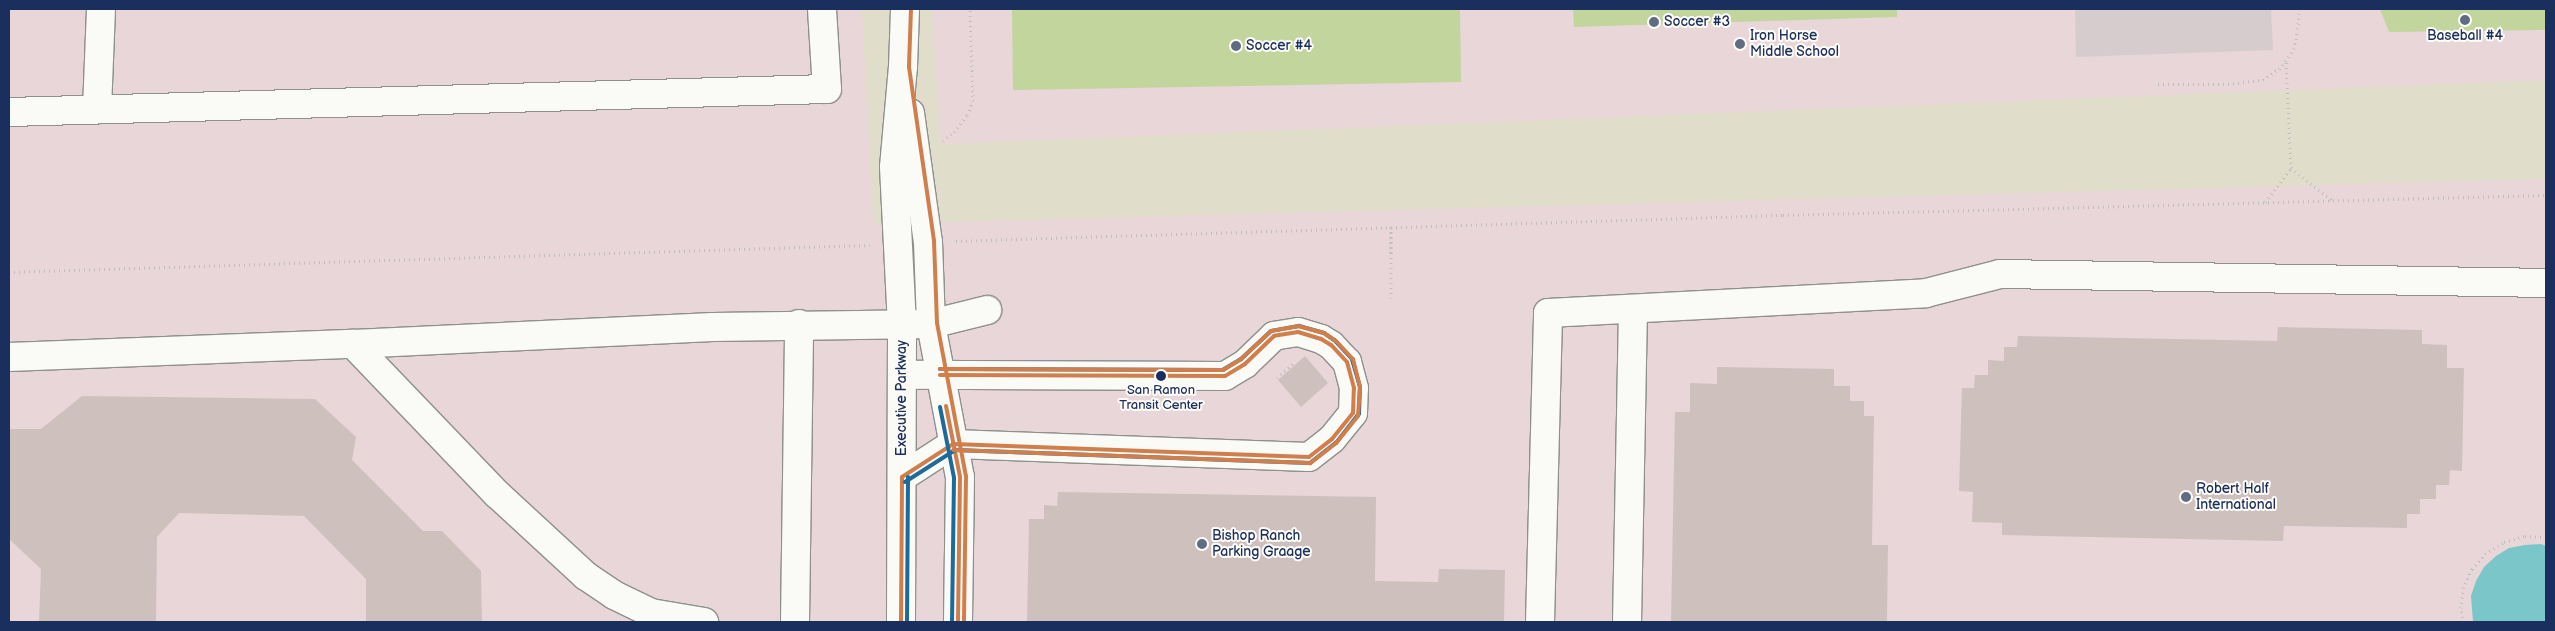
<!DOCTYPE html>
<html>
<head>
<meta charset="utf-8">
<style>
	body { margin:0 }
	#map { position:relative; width:2555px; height:631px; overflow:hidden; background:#e0ddcb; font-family:"Balsamiq Sans",sans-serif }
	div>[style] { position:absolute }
	.built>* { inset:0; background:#e9d6d8 }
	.industrial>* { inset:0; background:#d6ccce }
	.green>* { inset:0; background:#c1d59d }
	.water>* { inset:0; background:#7ac6c8 }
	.building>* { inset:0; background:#cec0bd }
	.path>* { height:3px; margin-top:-1.5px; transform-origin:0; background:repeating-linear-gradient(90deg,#bdbec0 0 1px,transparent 0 5px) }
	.roads { filter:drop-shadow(1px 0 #8e8f8e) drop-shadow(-1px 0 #8e8f8e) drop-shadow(0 1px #8e8f8e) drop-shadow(0 -1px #8e8f8e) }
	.minor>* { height:28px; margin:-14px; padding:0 14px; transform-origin:14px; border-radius:14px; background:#fafaf7 }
	.bus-1>* { height:4px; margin:-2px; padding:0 2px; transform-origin:2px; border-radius:2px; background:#d17e4d }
	.bus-2>* { height:4px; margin:-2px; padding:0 2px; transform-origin:2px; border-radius:2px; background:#1e6b9b }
	.bus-3>* { height:4px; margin:-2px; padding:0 2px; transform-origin:2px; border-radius:2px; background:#d17e4d }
	.dots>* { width:14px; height:14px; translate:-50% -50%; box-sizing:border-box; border:2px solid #fdfcf7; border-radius:50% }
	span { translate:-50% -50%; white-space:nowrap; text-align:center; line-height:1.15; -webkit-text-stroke:4px #fdfcf7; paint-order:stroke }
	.bus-label { font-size:13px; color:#1b2f5e }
	.poi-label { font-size:14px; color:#1b2f5e }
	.left { translate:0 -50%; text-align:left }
	.street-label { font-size:14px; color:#1b2f5e }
	.frame { position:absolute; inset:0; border:10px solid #1b2f5e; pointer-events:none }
</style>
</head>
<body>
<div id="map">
	<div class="built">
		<div style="clip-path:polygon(9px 9px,862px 9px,873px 224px,2546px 179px,2546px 622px,9px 622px)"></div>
		<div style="clip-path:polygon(932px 9px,2546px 9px,2546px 80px,941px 144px)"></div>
	</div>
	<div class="industrial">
		<div style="clip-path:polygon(2075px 9px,2271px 9px,2273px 50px,2076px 57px)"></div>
	</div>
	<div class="green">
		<div style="clip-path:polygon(1012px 9px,1460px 9px,1461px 82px,1013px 90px)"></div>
		<div style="clip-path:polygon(1573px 9px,1897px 9px,1897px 17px,1574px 27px)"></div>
		<div style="clip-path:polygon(2380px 9px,2546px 9px,2546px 30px,2389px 32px)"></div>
	</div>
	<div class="water">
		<div style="clip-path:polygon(2541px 544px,2546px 546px,2546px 622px,2473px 622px,2471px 596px,2476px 581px,2484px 567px,2496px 556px,2509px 548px,2525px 545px)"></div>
	</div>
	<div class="building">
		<div style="clip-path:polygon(2278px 327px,2422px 330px,2422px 344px,2447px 345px,2447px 368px,2464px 368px,2462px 471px,2450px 470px,2449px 485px,2436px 485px,2436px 499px,2420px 499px,2420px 514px,2407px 514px,2407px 528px,2284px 526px,2283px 541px,2002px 535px,2002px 523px,1972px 522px,1973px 492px,1959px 491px,1962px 388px,1974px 388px,1975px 375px,1988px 375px,1988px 360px,2004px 361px,2004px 347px,2017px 347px,2018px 336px,2277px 341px)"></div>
		<div style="clip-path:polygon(1305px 356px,1328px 383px,1301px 407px,1278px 380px)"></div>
		<div style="clip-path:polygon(1717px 367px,1834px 369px,1834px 386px,1850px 386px,1850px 401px,1864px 401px,1864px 416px,1874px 416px,1872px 545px,1888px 545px,1887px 622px,1671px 622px,1675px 412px,1690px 412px,1690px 383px,1717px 384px)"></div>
		<div style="clip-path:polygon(82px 396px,315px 399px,356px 437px,352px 460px,423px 531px,442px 531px,481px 571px,482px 622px,366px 622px,366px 579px,304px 516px,179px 513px,157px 537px,156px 622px,39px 622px,41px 569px,9px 539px,9px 429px,41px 429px)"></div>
		<div style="clip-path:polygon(1058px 492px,1376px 497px,1375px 581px,1438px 582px,1439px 569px,1505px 570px,1504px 622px,1027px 622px,1029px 519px,1044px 519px,1044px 505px,1057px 506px)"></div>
	</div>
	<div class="path">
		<div style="left:2158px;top:84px;width:70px"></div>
		<div style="left:2228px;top:84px;width:35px;rotate:-7deg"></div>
		<div style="left:2263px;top:80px;width:19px;rotate:-35deg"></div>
		<div style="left:2279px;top:69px;width:25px;rotate:-53deg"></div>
		<div style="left:2294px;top:49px;width:20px;rotate:-79deg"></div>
		<div style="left:2298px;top:29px;width:20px;rotate:-87deg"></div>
		<div style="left:943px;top:141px;width:14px;rotate:-39deg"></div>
		<div style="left:954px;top:132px;width:21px;rotate:-53deg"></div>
		<div style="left:967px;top:115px;width:15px;rotate:-67deg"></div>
		<div style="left:973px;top:101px;width:92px;rotate:-91.9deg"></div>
		<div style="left:2291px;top:168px;width:52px;rotate:38deg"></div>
		<div style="left:2265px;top:202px;width:43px;rotate:-52.6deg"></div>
		<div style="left:2291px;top:168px;width:108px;rotate:-92.7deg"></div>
		<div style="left:956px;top:241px;width:827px;rotate:-1.8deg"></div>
		<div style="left:1783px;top:215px;width:763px;rotate:-1.5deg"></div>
		<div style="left:9px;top:272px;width:861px;rotate:-1.8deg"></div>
		<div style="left:1391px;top:298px;width:71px;rotate:-90deg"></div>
		<div style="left:1277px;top:378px;width:21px;rotate:-41deg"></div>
		<div style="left:2463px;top:622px;width:14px;rotate:-98deg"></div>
		<div style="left:2461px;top:608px;width:20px;rotate:-84deg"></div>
		<div style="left:2463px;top:588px;width:21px;rotate:-65deg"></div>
		<div style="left:2472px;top:569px;width:20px;rotate:-49deg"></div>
		<div style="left:2485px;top:554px;width:22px;rotate:-32deg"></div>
		<div style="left:2504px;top:542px;width:22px;rotate:-16deg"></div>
		<div style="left:2525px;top:536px;width:21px;rotate:3deg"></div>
	</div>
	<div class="roads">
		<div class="minor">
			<div style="left:97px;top:109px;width:100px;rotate:-87.7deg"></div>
			<div style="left:9px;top:112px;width:818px;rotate:-1.61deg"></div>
			<div style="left:827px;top:89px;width:80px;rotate:-93.6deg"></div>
			<div style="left:910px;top:113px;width:130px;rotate:82.1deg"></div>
			<div style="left:928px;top:242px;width:82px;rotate:87.9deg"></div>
			<div style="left:931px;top:324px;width:156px;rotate:79.3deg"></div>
			<div style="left:960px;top:477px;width:145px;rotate:90.8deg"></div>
			<div style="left:353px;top:344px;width:208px;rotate:46.2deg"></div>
			<div style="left:497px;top:494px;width:121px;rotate:42.7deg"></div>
			<div style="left:586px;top:576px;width:34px;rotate:34deg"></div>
			<div style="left:614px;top:595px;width:41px;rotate:25.9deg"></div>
			<div style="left:651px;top:613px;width:54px;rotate:9.6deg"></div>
			<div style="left:9px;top:357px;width:344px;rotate:-2.2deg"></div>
			<div style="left:353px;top:344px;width:360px;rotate:-2.7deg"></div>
			<div style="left:713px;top:327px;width:218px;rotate:-0.8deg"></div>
			<div style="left:931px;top:324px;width:58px;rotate:-14deg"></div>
			<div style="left:902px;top:477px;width:61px;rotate:-32.9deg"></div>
			<div style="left:953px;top:444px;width:356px;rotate:2.1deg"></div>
			<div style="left:1309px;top:457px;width:29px;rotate:-38deg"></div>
			<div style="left:1332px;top:439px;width:33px;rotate:-51deg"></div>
			<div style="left:1353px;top:413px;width:25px;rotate:-88deg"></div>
			<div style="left:1354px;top:388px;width:27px;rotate:-105deg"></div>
			<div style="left:1347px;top:362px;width:23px;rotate:-133deg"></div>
			<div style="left:1331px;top:345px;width:12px;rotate:-149deg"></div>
			<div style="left:1321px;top:339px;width:24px;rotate:-163deg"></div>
			<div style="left:1298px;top:332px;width:24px;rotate:171deg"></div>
			<div style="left:1274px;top:336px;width:40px;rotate:136deg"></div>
			<div style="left:1245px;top:364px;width:23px;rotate:149deg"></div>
			<div style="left:1225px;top:376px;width:323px;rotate:-179.8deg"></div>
			<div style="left:795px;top:622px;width:298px;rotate:-89.2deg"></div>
			<div style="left:901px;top:622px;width:297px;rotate:-89.8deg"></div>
			<div style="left:902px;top:325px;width:158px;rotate:-92.9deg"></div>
			<div style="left:894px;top:167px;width:100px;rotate:-84.9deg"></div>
			<div style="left:903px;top:67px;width:58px;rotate:-88deg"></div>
			<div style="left:1540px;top:622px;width:309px;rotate:-88.5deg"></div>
			<div style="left:1548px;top:313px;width:379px;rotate:-3deg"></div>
			<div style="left:1926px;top:293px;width:76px;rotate:-14.4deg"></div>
			<div style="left:2000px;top:274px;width:546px;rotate:0.94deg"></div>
			<div style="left:1627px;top:622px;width:313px;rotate:-88.9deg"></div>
		</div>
	</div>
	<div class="bus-1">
		<div style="left:946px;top:406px;width:72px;rotate:78.8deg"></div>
		<div style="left:960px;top:477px;width:145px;rotate:90.8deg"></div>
		<div style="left:902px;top:477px;width:61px;rotate:-32.9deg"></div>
		<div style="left:953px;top:444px;width:356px;rotate:2.1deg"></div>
		<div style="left:1309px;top:457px;width:29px;rotate:-38deg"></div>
		<div style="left:1332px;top:439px;width:33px;rotate:-51deg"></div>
		<div style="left:1353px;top:413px;width:25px;rotate:-88deg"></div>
		<div style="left:1354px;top:388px;width:27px;rotate:-105deg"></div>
		<div style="left:1347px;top:362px;width:23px;rotate:-133deg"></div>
		<div style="left:1331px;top:345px;width:12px;rotate:-149deg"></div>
		<div style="left:1321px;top:339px;width:24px;rotate:-163deg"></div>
		<div style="left:1298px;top:332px;width:24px;rotate:171deg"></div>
		<div style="left:1274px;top:336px;width:40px;rotate:136deg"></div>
		<div style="left:1245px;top:364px;width:23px;rotate:149deg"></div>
		<div style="left:1225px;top:376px;width:285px;rotate:-179.8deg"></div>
		<div style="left:901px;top:622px;width:145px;rotate:-89.6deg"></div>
	</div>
	<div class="bus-2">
		<div style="left:940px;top:407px;width:72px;rotate:78.8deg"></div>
		<div style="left:954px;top:478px;width:144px;rotate:90.8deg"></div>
		<div style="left:905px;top:482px;width:59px;rotate:-32.6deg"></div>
		<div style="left:955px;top:450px;width:355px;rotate:2.1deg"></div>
		<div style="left:1310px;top:463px;width:33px;rotate:-38deg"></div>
		<div style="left:1336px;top:443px;width:37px;rotate:-52deg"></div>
		<div style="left:1359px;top:414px;width:27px;rotate:-88deg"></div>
		<div style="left:1360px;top:387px;width:29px;rotate:-106deg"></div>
		<div style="left:1352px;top:359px;width:26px;rotate:-133deg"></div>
		<div style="left:1334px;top:340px;width:12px;rotate:-145deg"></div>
		<div style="left:1324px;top:333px;width:26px;rotate:-164deg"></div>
		<div style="left:1299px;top:326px;width:28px;rotate:170deg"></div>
		<div style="left:1271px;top:331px;width:41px;rotate:137deg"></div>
		<div style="left:1241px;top:359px;width:21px;rotate:149deg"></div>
		<div style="left:1223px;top:370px;width:283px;rotate:-179.8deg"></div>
		<div style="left:907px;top:622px;width:145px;rotate:-89.6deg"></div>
	</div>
	<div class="bus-3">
		<div style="left:911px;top:9px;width:58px;rotate:92deg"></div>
		<div style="left:909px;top:67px;width:176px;rotate:81.8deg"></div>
		<div style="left:934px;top:241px;width:82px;rotate:87.9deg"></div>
		<div style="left:937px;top:323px;width:156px;rotate:79.3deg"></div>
		<div style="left:966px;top:476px;width:146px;rotate:90.8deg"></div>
		<div style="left:940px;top:369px;width:283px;rotate:0.2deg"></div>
		<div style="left:1223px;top:370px;width:21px;rotate:-31deg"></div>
		<div style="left:1241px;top:359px;width:41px;rotate:-43deg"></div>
		<div style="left:1271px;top:331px;width:27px;rotate:-10deg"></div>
		<div style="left:1298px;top:326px;width:27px;rotate:15deg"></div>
		<div style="left:1324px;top:333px;width:14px;rotate:34deg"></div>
		<div style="left:1336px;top:341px;width:25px;rotate:47deg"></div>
		<div style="left:1353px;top:359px;width:29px;rotate:76deg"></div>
		<div style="left:1360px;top:387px;width:29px;rotate:94deg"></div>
		<div style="left:1358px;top:416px;width:35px;rotate:129deg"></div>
		<div style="left:1336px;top:443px;width:33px;rotate:142deg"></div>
		<div style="left:1310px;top:463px;width:357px;rotate:-177.9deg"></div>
	</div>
	<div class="dots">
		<div style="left:2465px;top:20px;background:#606c84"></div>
		<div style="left:1654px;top:22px;background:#606c84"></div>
		<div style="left:1740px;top:44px;background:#606c84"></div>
		<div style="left:1236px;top:46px;background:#606c84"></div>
		<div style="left:1161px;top:376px;background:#1b2f5e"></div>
		<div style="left:2186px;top:497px;background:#606c84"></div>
		<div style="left:1202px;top:544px;background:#606c84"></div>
	</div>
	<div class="bus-label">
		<span style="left:1161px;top:398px">San Ramon<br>Transit Center</span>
	</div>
	<div class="poi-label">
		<span class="left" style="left:1664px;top:22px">Soccer #3</span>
		<span class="left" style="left:1750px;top:44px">Iron Horse<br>Middle School</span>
		<span style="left:2465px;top:36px">Baseball #4</span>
		<span class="left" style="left:1246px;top:46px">Soccer #4</span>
		<span class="left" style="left:2196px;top:497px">Robert Half<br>International</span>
		<span class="left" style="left:1212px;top:544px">Bishop Ranch<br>Parking Graage</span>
	</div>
	<div class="street-label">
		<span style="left:902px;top:398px;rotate:-90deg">Executive Parkway</span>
	</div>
	<div class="frame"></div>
</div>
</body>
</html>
